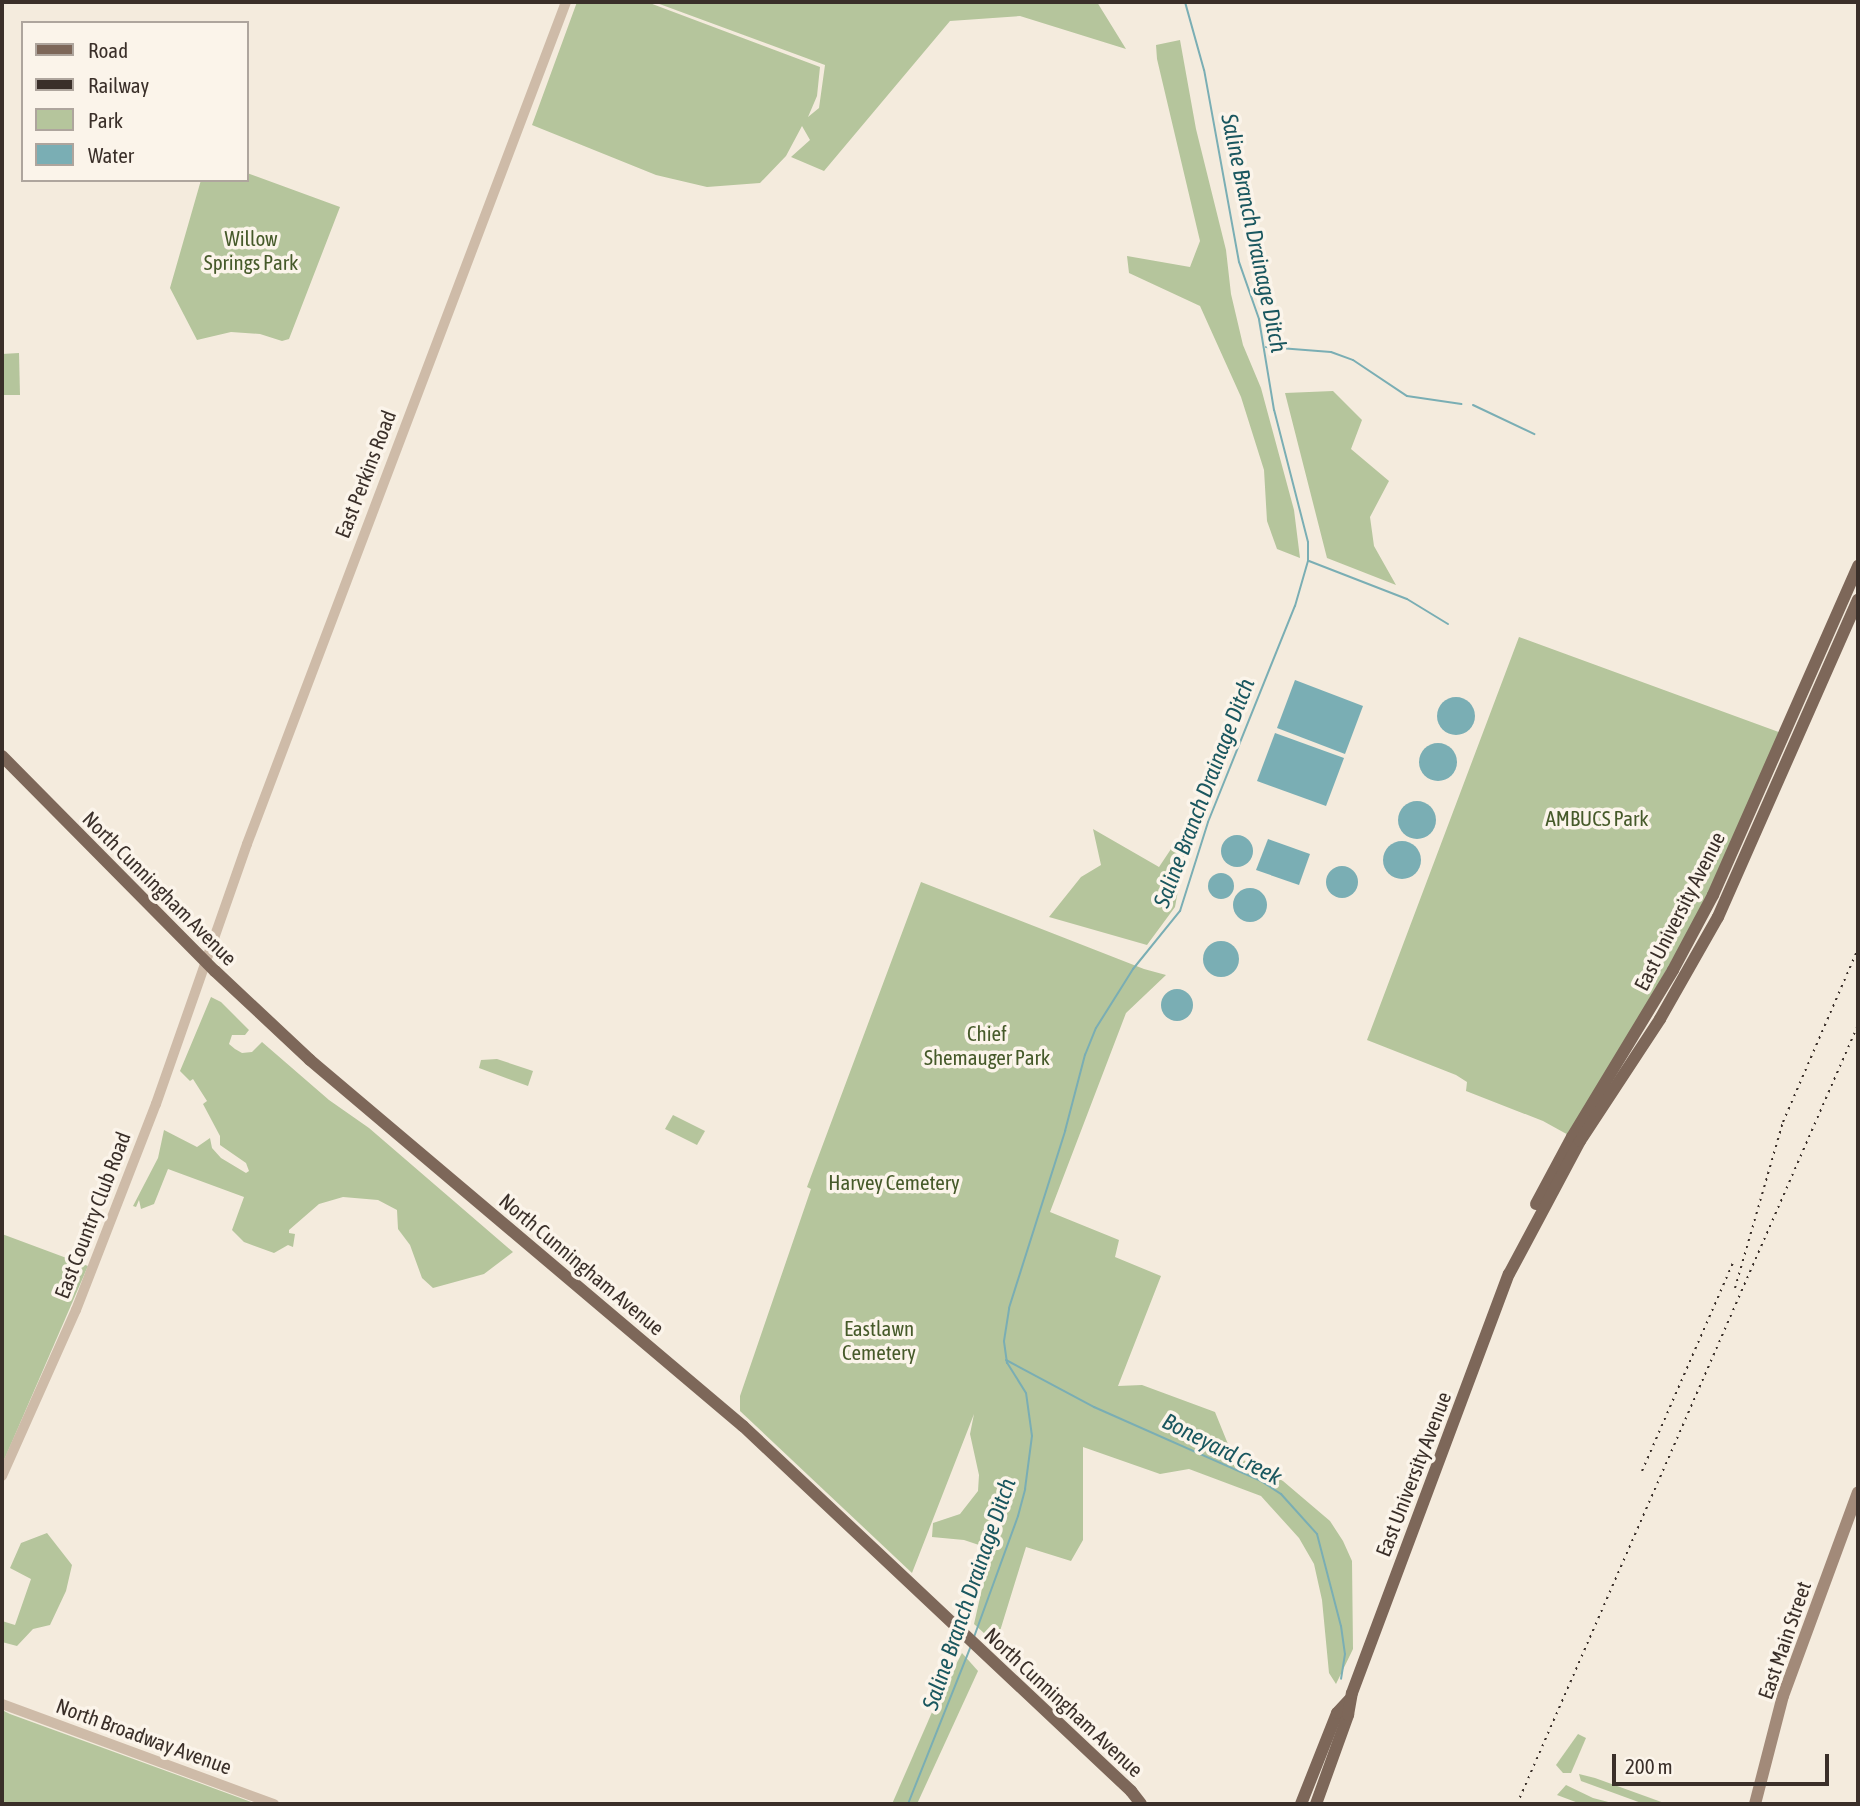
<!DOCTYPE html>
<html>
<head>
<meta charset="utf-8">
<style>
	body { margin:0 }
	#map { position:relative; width:1860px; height:1806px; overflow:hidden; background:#f4ebdd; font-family:"Asap Condensed",sans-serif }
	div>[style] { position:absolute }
	.green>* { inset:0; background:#b5c59c }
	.water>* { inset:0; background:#7aaeb4 }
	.round { border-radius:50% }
	.stream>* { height:2px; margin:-1px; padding:0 1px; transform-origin:1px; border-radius:1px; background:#7aaeb4 }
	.tertiary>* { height:10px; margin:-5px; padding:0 5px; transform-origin:5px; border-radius:5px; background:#cebba8 }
	.secondary>* { height:12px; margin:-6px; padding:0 6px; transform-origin:6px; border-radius:6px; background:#a28a79 }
	.primary>* { height:12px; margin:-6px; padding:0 6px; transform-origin:6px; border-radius:6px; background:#7d6759 }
	.rail>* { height:2px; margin-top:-1px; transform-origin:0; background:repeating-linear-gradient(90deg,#3a2f29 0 2px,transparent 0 7px) }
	span { translate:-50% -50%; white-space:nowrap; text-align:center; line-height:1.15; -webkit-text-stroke:7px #fbf4ea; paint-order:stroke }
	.park-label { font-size:21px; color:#465a2a }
	.street-label { font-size:21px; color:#3a2f29 }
	.water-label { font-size:23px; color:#1a575f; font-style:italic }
	.frame { position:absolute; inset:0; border:4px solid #3a2f29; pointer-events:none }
	.legend { position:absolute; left:21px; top:21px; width:228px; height:161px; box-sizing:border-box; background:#fbf4ea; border:2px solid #aea59d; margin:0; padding:9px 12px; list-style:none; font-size:21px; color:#3a2f29 }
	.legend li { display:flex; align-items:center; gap:14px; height:35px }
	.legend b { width:35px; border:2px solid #aea59d }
	.scale { position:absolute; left:1612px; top:1754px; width:217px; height:32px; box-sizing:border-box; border:4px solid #3a2f29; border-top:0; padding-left:9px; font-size:21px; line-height:24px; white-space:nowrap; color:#3a2f29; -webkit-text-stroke:5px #fbf4ea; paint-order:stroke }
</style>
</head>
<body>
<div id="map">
	<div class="green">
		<div style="clip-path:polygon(577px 2px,647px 2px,820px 67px,817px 96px,808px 117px,819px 108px,825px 65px,654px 2px,1097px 2px,1126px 49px,1020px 16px,950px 21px,824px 171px,791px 157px,810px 140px,802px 126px,786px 156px,760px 183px,707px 187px,656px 175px,532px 125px)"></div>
		<div style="clip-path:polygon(1180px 40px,1196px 129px,1226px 250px,1231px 294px,1243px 345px,1261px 388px,1294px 510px,1300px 558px,1277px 549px,1267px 521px,1264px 470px,1241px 397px,1200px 306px,1129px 273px,1127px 256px,1190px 267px,1200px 241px,1157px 59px,1156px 45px)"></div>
		<div style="clip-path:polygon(247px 173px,340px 207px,289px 339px,282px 341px,260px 334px,231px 332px,197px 340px,170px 288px,201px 180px,247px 180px)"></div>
		<div style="clip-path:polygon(19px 353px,20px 395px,2px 395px,2px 354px)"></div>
		<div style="clip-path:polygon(1333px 391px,1362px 420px,1351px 449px,1389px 481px,1370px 517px,1374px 546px,1396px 585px,1327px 558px,1285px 393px)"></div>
		<div style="clip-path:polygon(1519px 637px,1784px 734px,1733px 852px,1572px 1137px,1543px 1121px,1466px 1091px,1467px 1082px,1456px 1075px,1367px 1040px)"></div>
		<div style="clip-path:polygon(1093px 829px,1159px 867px,1175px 843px,1187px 842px,1175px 907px,1147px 945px,1049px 917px,1081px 877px,1101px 865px)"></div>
		<div style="clip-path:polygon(921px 882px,1144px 969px,1166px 975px,1126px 1013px,1050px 1212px,1119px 1240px,1115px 1257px,1161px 1276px,1118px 1386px,1142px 1385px,1215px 1412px,1232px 1454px,1283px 1481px,1330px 1521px,1343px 1541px,1352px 1561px,1353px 1649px,1336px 1684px,1329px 1673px,1322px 1600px,1314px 1564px,1299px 1538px,1261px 1496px,1189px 1469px,1160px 1474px,1083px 1447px,1083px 1540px,1071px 1561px,1026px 1547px,996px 1644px,974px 1624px,991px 1549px,964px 1540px,932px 1537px,933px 1523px,960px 1514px,978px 1491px,979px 1475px,970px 1434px,974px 1414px,912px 1573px,740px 1411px,740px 1396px,811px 1189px,807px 1187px)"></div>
		<div style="clip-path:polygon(211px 997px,221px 1002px,249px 1030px,245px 1035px,232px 1035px,229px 1044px,235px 1049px,242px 1053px,252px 1052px,262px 1042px,329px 1100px,369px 1128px,513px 1252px,484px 1274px,433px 1288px,422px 1278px,410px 1245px,398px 1229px,397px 1210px,378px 1200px,343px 1197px,319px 1204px,289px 1230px,289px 1233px,295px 1234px,293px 1247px,288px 1245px,274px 1253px,244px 1242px,232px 1230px,244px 1197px,168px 1169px,154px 1204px,141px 1209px,139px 1200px,136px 1207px,133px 1206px,158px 1158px,164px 1130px,197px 1147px,210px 1138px,212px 1148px,221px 1158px,246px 1173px,249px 1171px,246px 1163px,220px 1145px,220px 1136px,203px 1104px,207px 1101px,193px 1079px,190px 1081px,180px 1071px)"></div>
		<div style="clip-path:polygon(497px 1059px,533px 1071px,528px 1086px,479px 1068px,481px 1060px)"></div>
		<div style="clip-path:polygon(673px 1115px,705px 1131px,697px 1145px,665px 1129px)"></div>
		<div style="clip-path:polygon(2px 1234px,88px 1266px,2px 1465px)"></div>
		<div style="clip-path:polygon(47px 1533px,72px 1565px,66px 1591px,50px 1625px,33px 1629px,17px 1646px,2px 1642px,2px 1621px,15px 1625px,31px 1579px,10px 1568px,21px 1543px)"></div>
		<div style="clip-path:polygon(962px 1653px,978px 1671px,917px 1804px,892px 1804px,936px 1703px)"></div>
		<div style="clip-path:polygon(2px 1710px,10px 1714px,257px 1804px,2px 1804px)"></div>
		<div style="clip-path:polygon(1578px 1734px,1586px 1738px,1571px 1773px,1563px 1773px,1556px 1765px)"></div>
		<div style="clip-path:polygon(1579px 1774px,1595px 1778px,1667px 1804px,1644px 1804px,1581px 1781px)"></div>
		<div style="clip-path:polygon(1566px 1785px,1593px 1798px,1616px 1804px,1581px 1804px,1557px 1795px)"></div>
	</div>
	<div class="water">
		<div style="clip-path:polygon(1295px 680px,1363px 706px,1345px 754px,1277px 728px)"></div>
		<div class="round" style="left:1437px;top:697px;width:38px;height:38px"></div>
		<div style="clip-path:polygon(1275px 733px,1344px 758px,1326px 806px,1257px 781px)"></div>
		<div class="round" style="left:1419px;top:743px;width:38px;height:38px"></div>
		<div class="round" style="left:1398px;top:801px;width:38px;height:38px"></div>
		<div class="round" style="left:1221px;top:835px;width:32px;height:32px"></div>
		<div style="clip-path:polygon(1268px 839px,1310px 854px,1299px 885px,1256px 870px)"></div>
		<div class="round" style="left:1383px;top:841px;width:38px;height:38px"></div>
		<div class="round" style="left:1326px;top:866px;width:32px;height:32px"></div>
		<div class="round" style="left:1208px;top:873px;width:26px;height:26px"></div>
		<div class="round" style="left:1233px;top:888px;width:34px;height:34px"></div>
		<div class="round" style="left:1203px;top:941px;width:36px;height:36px"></div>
		<div class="round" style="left:1161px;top:989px;width:32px;height:32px"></div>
	</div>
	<div class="stream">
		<div style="left:1266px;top:347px;width:65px;rotate:4.4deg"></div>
		<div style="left:1331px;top:352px;width:23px;rotate:20deg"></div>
		<div style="left:1353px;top:360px;width:65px;rotate:33.7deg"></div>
		<div style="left:1407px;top:396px;width:55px;rotate:8.4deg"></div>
		<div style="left:1473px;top:405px;width:68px;rotate:25.4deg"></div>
		<div style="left:1309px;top:561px;width:105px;rotate:21.2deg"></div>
		<div style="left:1407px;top:599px;width:48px;rotate:31.4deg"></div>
		<div style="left:1006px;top:1360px;width:100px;rotate:28.1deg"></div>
		<div style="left:1094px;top:1407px;width:183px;rotate:23.9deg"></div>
		<div style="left:1261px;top:1481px;width:24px;rotate:33deg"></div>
		<div style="left:1281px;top:1494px;width:54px;rotate:48deg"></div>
		<div style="left:1317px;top:1534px;width:95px;rotate:75.4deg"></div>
		<div style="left:1341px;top:1626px;width:28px;rotate:82deg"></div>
		<div style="left:1345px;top:1654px;width:25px;rotate:99deg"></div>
		<div style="left:974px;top:1637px;width:129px;rotate:-70deg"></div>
		<div style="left:1018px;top:1516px;width:28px;rotate:-75deg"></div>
		<div style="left:1025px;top:1489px;width:53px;rotate:-82.5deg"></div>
		<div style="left:1032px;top:1436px;width:43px;rotate:-97.9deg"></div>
		<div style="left:1026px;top:1393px;width:36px;rotate:-122deg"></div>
		<div style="left:1007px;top:1363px;width:22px;rotate:-98deg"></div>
		<div style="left:1004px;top:1341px;width:33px;rotate:-81deg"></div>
		<div style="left:1009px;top:1308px;width:186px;rotate:-72.4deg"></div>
		<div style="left:1065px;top:1131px;width:79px;rotate:-75.3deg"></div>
		<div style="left:1085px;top:1055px;width:29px;rotate:-68deg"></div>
		<div style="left:1096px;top:1028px;width:70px;rotate:-57.9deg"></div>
		<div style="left:1133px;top:969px;width:75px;rotate:-51deg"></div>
		<div style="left:1180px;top:911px;width:93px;rotate:-72.5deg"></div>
		<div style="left:1208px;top:822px;width:233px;rotate:-68.1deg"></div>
		<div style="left:1295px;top:606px;width:47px;rotate:-73.9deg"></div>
		<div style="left:1308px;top:561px;width:19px;rotate:-90deg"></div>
		<div style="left:1308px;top:542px;width:136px;rotate:-104.4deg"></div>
		<div style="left:1274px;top:410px;width:92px;rotate:-99.4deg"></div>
		<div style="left:1259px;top:319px;width:60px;rotate:-109.3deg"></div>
		<div style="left:1239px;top:262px;width:195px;rotate:-100.3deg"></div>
		<div style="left:1204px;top:70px;width:71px;rotate:-105.6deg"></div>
		<div style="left:908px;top:1804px;width:170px;rotate:-68.3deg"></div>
	</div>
	<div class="tertiary">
		<div style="left:2px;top:1476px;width:182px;rotate:-66deg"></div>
		<div style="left:76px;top:1310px;width:221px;rotate:-68.8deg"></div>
		<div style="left:156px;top:1104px;width:275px;rotate:-70.7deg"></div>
		<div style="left:247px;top:844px;width:900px;rotate:-69.25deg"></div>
		<div style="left:2px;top:1704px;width:290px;rotate:20.2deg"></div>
	</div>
	<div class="secondary">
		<div style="left:1755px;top:1804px;width:112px;rotate:-75.5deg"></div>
		<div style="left:1783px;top:1696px;width:217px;rotate:-69.8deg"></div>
	</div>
	<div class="primary">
		<div style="left:2px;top:756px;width:303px;rotate:45.3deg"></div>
		<div style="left:215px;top:971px;width:130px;rotate:43.1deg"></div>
		<div style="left:310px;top:1060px;width:567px;rotate:40.21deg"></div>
		<div style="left:743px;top:1426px;width:533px;rotate:43.25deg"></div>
		<div style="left:1131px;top:1791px;width:16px;rotate:52deg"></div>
		<div style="left:1536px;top:1204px;width:76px;rotate:-61.8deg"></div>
		<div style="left:1572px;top:1137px;width:195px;rotate:-58.8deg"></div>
		<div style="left:1673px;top:970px;width:85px;rotate:-61.9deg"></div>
		<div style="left:1713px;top:895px;width:360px;rotate:-66.2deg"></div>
		<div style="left:1301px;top:1804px;width:98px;rotate:-68.4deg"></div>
		<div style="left:1337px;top:1713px;width:18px;rotate:-47deg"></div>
		<div style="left:1316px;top:1804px;width:95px;rotate:-70.2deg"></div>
		<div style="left:1348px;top:1715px;width:22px;rotate:-80deg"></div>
		<div style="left:1352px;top:1693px;width:447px;rotate:-69.5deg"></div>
		<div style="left:1509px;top:1274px;width:151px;rotate:-61.9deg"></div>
		<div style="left:1580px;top:1141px;width:146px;rotate:-56.7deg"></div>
		<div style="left:1660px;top:1019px;width:117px;rotate:-60.4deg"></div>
		<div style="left:1718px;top:917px;width:347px;rotate:-66.2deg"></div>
	</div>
	<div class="rail">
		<div style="left:1735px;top:1288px;width:173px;rotate:-73.9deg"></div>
		<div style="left:1783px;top:1122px;width:189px;rotate:-66.6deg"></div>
		<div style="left:1642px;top:1471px;width:227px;rotate:-66.4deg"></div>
		<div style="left:1517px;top:1804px;width:850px;rotate:-66.36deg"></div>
	</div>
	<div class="park-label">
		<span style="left:251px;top:250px">Willow<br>Springs Park</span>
		<span style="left:1597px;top:818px">AMBUCS Park</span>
		<span style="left:987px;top:1045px">Chief<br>Shemauger Park</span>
		<span style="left:894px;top:1182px">Harvey Cemetery</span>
		<span style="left:879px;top:1340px">Eastlawn<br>Cemetery</span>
	</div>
	<div class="street-label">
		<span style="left:365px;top:474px;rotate:-69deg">East Perkins Road</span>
		<span style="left:160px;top:888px;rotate:45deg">North Cunningham Avenue</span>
		<span style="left:1679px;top:911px;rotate:-63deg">East University Avenue</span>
		<span style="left:92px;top:1215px;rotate:-69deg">East Country Club Road</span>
		<span style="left:582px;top:1264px;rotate:40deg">North Cunningham Avenue</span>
		<span style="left:1413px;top:1474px;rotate:-69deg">East University Avenue</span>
		<span style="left:1784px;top:1640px;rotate:-71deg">East Main Street</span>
		<span style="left:1064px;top:1702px;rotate:43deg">North Cunningham Avenue</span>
		<span style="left:144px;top:1736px;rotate:20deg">North Broadway Avenue</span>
	</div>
	<div class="water-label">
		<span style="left:1254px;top:233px;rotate:78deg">Saline Branch Drainage Ditch</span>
		<span style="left:1204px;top:793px;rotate:-69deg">Saline Branch Drainage Ditch</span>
		<span style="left:1222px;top:1449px;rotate:27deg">Boneyard Creek</span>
		<span style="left:969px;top:1594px;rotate:-71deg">Saline Branch Drainage Ditch</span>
	</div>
	<div class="frame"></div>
	<ul class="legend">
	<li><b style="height:9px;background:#7d6759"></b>Road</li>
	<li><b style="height:9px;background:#3a2f29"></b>Railway</li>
	<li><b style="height:19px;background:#b5c59c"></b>Park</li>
	<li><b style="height:19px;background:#7aaeb4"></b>Water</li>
	</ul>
	<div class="scale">200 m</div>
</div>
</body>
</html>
